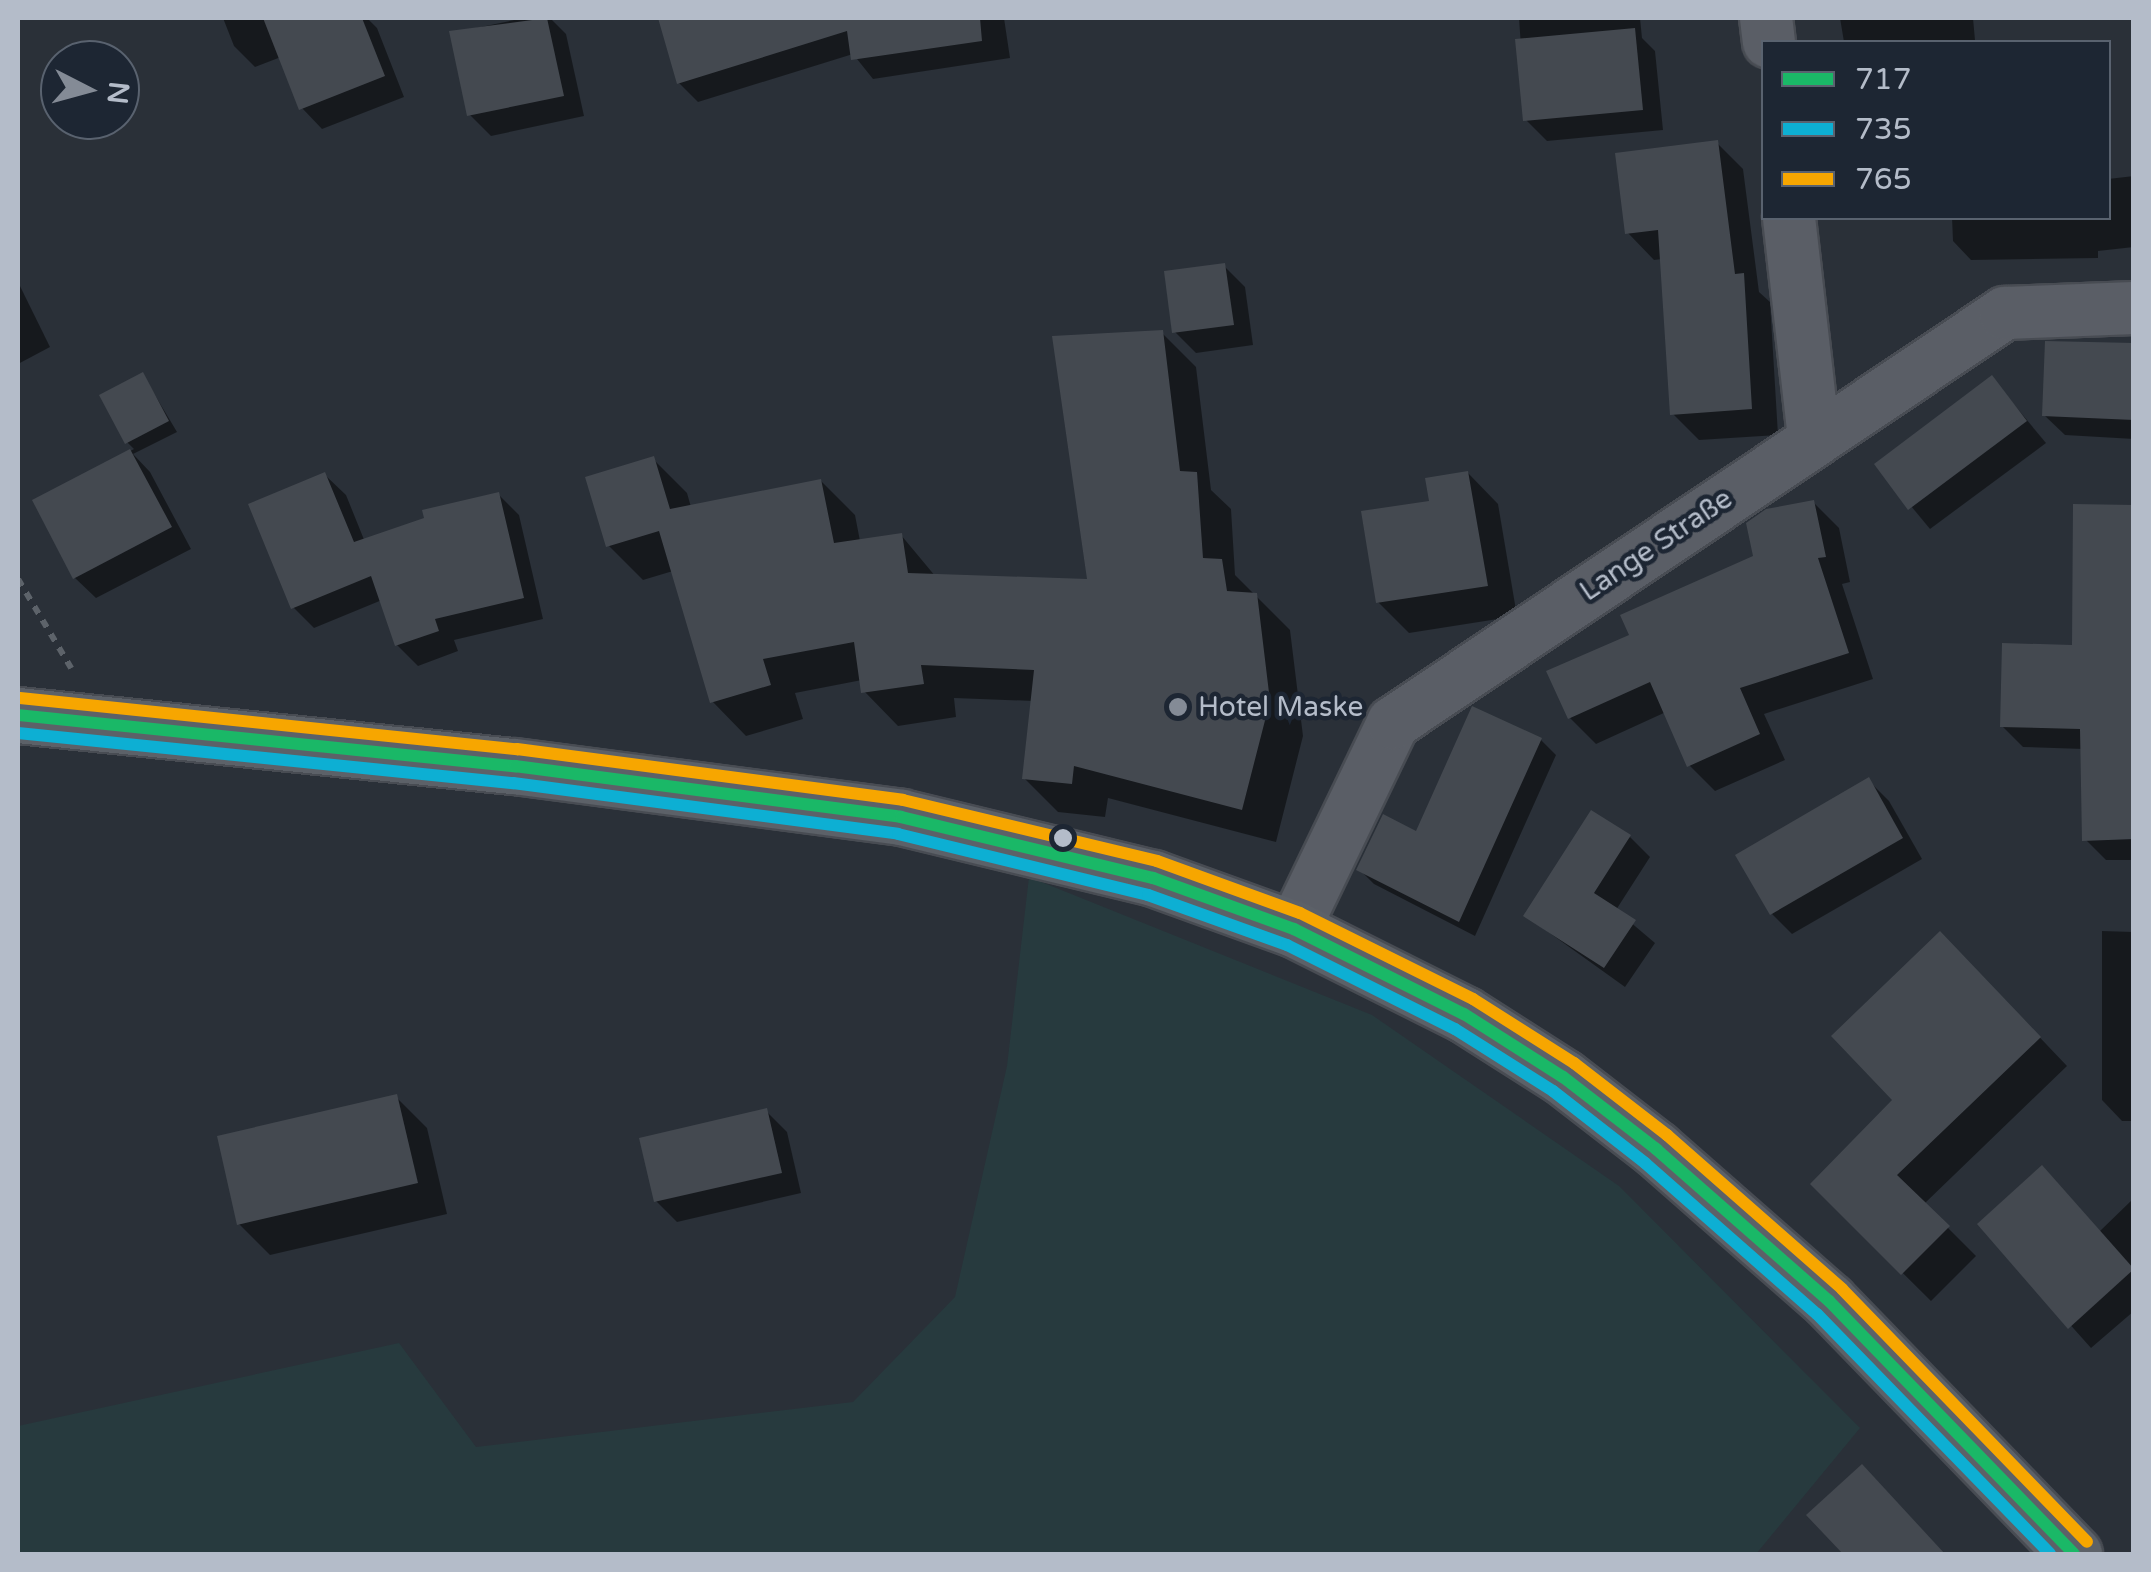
<!DOCTYPE html>
<html>
<head>
<meta charset="utf-8">
<style>
	body { margin:0 }
	#map { position:relative; width:2151px; height:1572px; overflow:hidden; background:#2a3038; font-family:"Varela Round",sans-serif }
	div>[style] { position:absolute }
	.green>* { inset:0; background:#273a3e }
	.shadow>* { inset:0; background:#0007 }
	.building>* { inset:0; background:#444950 }
	.path>* { height:6px; margin-top:-3px; transform-origin:0; background:repeating-linear-gradient(90deg,#5d636a 0 8px,transparent 0 16px) }
	.roads { filter:drop-shadow(2px 0 #484c53) drop-shadow(-2px 0 #484c53) drop-shadow(0 2px #484c53) drop-shadow(0 -2px #484c53) }
	.street>* { height:52px; margin:-26px; padding:0 26px; transform-origin:26px; border-radius:26px; background:#5a5e66 }
	.primary>* { height:55px; margin:-27.5px; padding:0 27.5px; transform-origin:27.5px; border-radius:27.5px; background:#5c6168 }
	.bus-1>* { height:12px; margin:-6px; padding:0 6px; transform-origin:6px; border-radius:6px; background:#1ab867 }
	.bus-2>* { height:12px; margin:-6px; padding:0 6px; transform-origin:6px; border-radius:6px; background:#0dafd3 }
	.bus-3>* { height:12px; margin:-6px; padding:0 6px; transform-origin:6px; border-radius:6px; background:#f7a600 }
	.dots>* { width:28px; height:28px; translate:-50% -50%; box-sizing:border-box; border:5px solid #1d2633; border-radius:50% }
	span { translate:-50% -50%; white-space:nowrap; text-align:center; line-height:1.15; -webkit-text-stroke:9px #1d2633; paint-order:stroke }
	.street-label { font-size:28px; color:#b4bcc9 }
	.poi-label { font-size:28px; color:#b4bcc9 }
	.left { translate:0 -50%; text-align:left }
	.frame { position:absolute; inset:0; border:20px solid #b4bcc9; pointer-events:none }
	.legend { position:absolute; left:1761px; top:40px; width:350px; height:180px; box-sizing:border-box; background:#1d2633; border:2px solid #59626f; margin:0; padding:12px 18px; list-style:none; font-size:30px; color:#b4bcc9 }
	.legend li { display:flex; align-items:center; gap:20px; height:50px }
	.legend b { width:50px; border:2px solid #59626f }
	.north { position:absolute; left:40px; top:40px; width:100px; height:100px; box-sizing:border-box; background:#1d2633; border:2px solid #59626f; border-radius:50%; rotate:96deg; font-size:28px; font-weight:700; line-height:40px; text-align:center; color:#b4bcc9 }
	.north::after { content:''; display:block; margin:auto; width:35px; height:45px; background:#848b96; clip-path:polygon(50% 0,100% 100%,50% 72%,0 100%) }
</style>
</head>
<body>
<div id="map">
	<div class="green">
		<div style="clip-path:polygon(1029px 877px,1372px 1015px,1619px 1186px,1860px 1428px,1756px 1554px,18px 1554px,18px 1426px,399px 1343px,476px 1447px,853px 1402px,955px 1297px,1007px 1066px)"></div>
	</div>
	<div class="shadow">
		<div style="clip-path:polygon(223px 18px,311px 18px,314px 24px,367px 18px,377px 28px,404px 97px,322px 129px,302px 108px,281px 57px,255px 67px,234px 46px)"></div>
		<div style="clip-path:polygon(524px 18px,550px 18px,566px 34px,584px 116px,491px 136px,470px 115px,452px 33px)"></div>
		<div style="clip-path:polygon(661px 18px,1004px 18px,1010px 58px,873px 79px,853px 54px,698px 102px,679px 83px)"></div>
		<div style="clip-path:polygon(1519px 18px,1640px 18px,1642px 38px,1655px 51px,1663px 130px,1547px 141px,1526px 120px)"></div>
		<div style="clip-path:polygon(1840px 18px,1973px 18px,1975px 40px,2006px 42px,1844px 42px)"></div>
		<div style="clip-path:polygon(1717px 143px,1743px 169px,1759px 292px,1770px 302px,1778px 435px,1699px 440px,1672px 413px,1662px 259px,1654px 260px,1628px 233px)"></div>
		<div style="clip-path:polygon(2134px 176px,2134px 247px,2098px 251px,2098px 258px,1971px 260px,1953px 241px,1952px 218px,2108px 218px,2108px 179px)"></div>
		<div style="clip-path:polygon(1224px 266px,1245px 287px,1253px 345px,1196px 353px,1175px 332px)"></div>
		<div style="clip-path:polygon(18px 282px,50px 347px,18px 364px)"></div>
		<div style="clip-path:polygon(1162px 333px,1196px 367px,1211px 490px,1231px 509px,1235px 575px,1290px 630px,1303px 736px,1276px 842px,1108px 798px,1105px 817px,1058px 812px,1024px 778px,1033px 701px,954px 698px,956px 717px,898px 726px,864px 691px,862px 680px,795px 693px,803px 719px,746px 736px,712px 701px,673px 571px,643px 580px,609px 546px,653px 459px,687px 493px,691px 507px,821px 481px,855px 515px,860px 541px,901px 535px,936px 577px,1090px 582px)"></div>
		<div style="clip-path:polygon(2134px 346px,2134px 439px,2065px 435px,2044px 415px)"></div>
		<div style="clip-path:polygon(143px 375px,177px 432px,133px 454px,150px 472px,191px 549px,96px 598px,75px 578px,35px 502px,134px 449px,127px 442px)"></div>
		<div style="clip-path:polygon(1992px 378px,2046px 443px,1930px 529px,1877px 465px)"></div>
		<div style="clip-path:polygon(1468px 473px,1498px 504px,1517px 616px,1409px 633px,1378px 602px,1432px 503px)"></div>
		<div style="clip-path:polygon(325px 475px,346px 495px,365px 542px,499px 495px,519px 515px,543px 619px,454px 640px,458px 651px,418px 666px,397px 645px,382px 600px,314px 628px,293px 607px)"></div>
		<div style="clip-path:polygon(1813px 502px,1839px 528px,1850px 582px,1842px 584px,1873px 679px,1764px 714px,1785px 760px,1715px 791px,1689px 765px,1666px 712px,1596px 744px,1570px 718px,1633px 636px,1756px 557px)"></div>
		<div style="clip-path:polygon(2134px 507px,2134px 860px,2106px 860px,2085px 839px,2083px 749px,2023px 747px,2002px 726px,2074px 648px)"></div>
		<div style="clip-path:polygon(1473px 710px,1541px 740px,1556px 755px,1475px 936px,1374px 884px,1359px 869px,1417px 834px)"></div>
		<div style="clip-path:polygon(1869px 781px,1889px 801px,1922px 859px,1792px 934px,1772px 914px)"></div>
		<div style="clip-path:polygon(1630px 837px,1650px 857px,1616px 910px,1655px 943px,1625px 987px,1526px 916px)"></div>
		<div style="clip-path:polygon(2102px 931px,2134px 932px,2134px 1121px,2122px 1121px,2102px 1100px)"></div>
		<div style="clip-path:polygon(1968px 962px,2067px 1066px,1924px 1204px,1976px 1256px,1931px 1301px,1813px 1184px,1895px 1100px)"></div>
		<div style="clip-path:polygon(396px 1097px,427px 1128px,447px 1214px,270px 1255px,239px 1224px)"></div>
		<div style="clip-path:polygon(766px 1111px,787px 1132px,801px 1193px,677px 1222px,656px 1201px)"></div>
		<div style="clip-path:polygon(2134px 1198px,2134px 1311px,2091px 1348px,1980px 1224px,2100px 1231px)"></div>
	</div>
	<div class="building">
		<div style="clip-path:polygon(263px 18px,362px 18px,385px 76px,299px 110px)"></div>
		<div style="clip-path:polygon(547px 18px,564px 96px,467px 116px,449px 31px)"></div>
		<div style="clip-path:polygon(658px 18px,980px 18px,982px 41px,851px 60px,847px 31px,677px 84px)"></div>
		<div style="clip-path:polygon(1635px 28px,1643px 110px,1523px 121px,1515px 39px)"></div>
		<div style="clip-path:polygon(1718px 140px,1735px 274px,1744px 273px,1752px 409px,1670px 415px,1658px 230px,1625px 234px,1615px 153px)"></div>
		<div style="clip-path:polygon(1225px 263px,1234px 325px,1172px 333px,1164px 271px)"></div>
		<div style="clip-path:polygon(1163px 330px,1180px 471px,1197px 472px,1203px 558px,1222px 559px,1227px 591px,1257px 593px,1270px 701px,1242px 810px,1074px 766px,1072px 784px,1022px 779px,1034px 670px,921px 665px,924px 684px,861px 693px,854px 642px,763px 659px,771px 685px,710px 703px,659px 531px,606px 547px,585px 477px,654px 456px,670px 509px,821px 479px,834px 543px,902px 533px,908px 573px,1087px 579px,1052px 336px)"></div>
		<div style="clip-path:polygon(2045px 341px,2134px 343px,2134px 420px,2042px 416px)"></div>
		<div style="clip-path:polygon(143px 372px,169px 421px,125px 444px,99px 395px)"></div>
		<div style="clip-path:polygon(1992px 375px,2027px 421px,1908px 510px,1874px 464px)"></div>
		<div style="clip-path:polygon(130px 449px,172px 527px,73px 579px,32px 500px)"></div>
		<div style="clip-path:polygon(1468px 471px,1488px 586px,1376px 603px,1361px 511px,1429px 501px,1425px 478px)"></div>
		<div style="clip-path:polygon(325px 472px,354px 542px,424px 518px,422px 510px,499px 492px,524px 598px,435px 619px,439px 631px,395px 646px,371px 576px,291px 609px,248px 504px)"></div>
		<div style="clip-path:polygon(1814px 500px,1826px 557px,1818px 558px,1849px 653px,1740px 688px,1760px 734px,1687px 767px,1650px 682px,1568px 719px,1546px 671px,1629px 635px,1620px 615px,1753px 556px,1746px 523px,1766px 509px)"></div>
		<div style="clip-path:polygon(2073px 504px,2134px 505px,2134px 839px,2082px 841px,2080px 729px,2000px 727px,2002px 643px,2072px 645px)"></div>
		<div style="clip-path:polygon(1472px 706px,1542px 738px,1459px 922px,1356px 870px,1383px 814px,1416px 831px)"></div>
		<div style="clip-path:polygon(1869px 777px,1903px 838px,1770px 915px,1735px 855px)"></div>
		<div style="clip-path:polygon(1591px 810px,1631px 835px,1594px 893px,1636px 920px,1604px 968px,1523px 916px)"></div>
		<div style="clip-path:polygon(1940px 931px,2041px 1037px,1897px 1175px,1950px 1226px,1901px 1275px,1810px 1184px,1892px 1100px,1831px 1036px)"></div>
		<div style="clip-path:polygon(397px 1094px,418px 1183px,237px 1225px,217px 1136px)"></div>
		<div style="clip-path:polygon(767px 1108px,782px 1173px,654px 1202px,639px 1138px)"></div>
		<div style="clip-path:polygon(2042px 1165px,2134px 1269px,2068px 1329px,1977px 1224px)"></div>
		<div style="clip-path:polygon(1862px 1464px,1945px 1554px,1843px 1554px,1806px 1515px)"></div>
	</div>
	<div class="path">
		<div style="left:18px;top:579px;width:104px;rotate:59.2deg"></div>
	</div>
	<div class="roads">
		<div class="street">
			<div style="left:1766px;top:18px;width:24px;rotate:83deg"></div>
			<div style="left:1789px;top:218px;width:221px;rotate:83.5deg"></div>
			<div style="left:1294px;top:929px;width:229px;rotate:-64.3deg"></div>
			<div style="left:1393px;top:723px;width:737px;rotate:-33.82deg"></div>
			<div style="left:2005px;top:313px;width:129px;rotate:-2.2deg"></div>
		</div>
		<div class="primary">
			<div style="left:18px;top:715px;width:500px;rotate:5.9deg"></div>
			<div style="left:515px;top:766px;width:389px;rotate:7.5deg"></div>
			<div style="left:901px;top:817px;width:259px;rotate:13.6deg"></div>
			<div style="left:1153px;top:878px;width:150px;rotate:19.9deg"></div>
			<div style="left:1294px;top:929px;width:190px;rotate:26.6deg"></div>
			<div style="left:1464px;top:1014px;width:117px;rotate:32.5deg"></div>
			<div style="left:1563px;top:1077px;width:118px;rotate:37.7deg"></div>
			<div style="left:1656px;top:1149px;width:230px;rotate:41.3deg"></div>
			<div style="left:1829px;top:1301px;width:352px;rotate:45.9deg"></div>
		</div>
	</div>
	<div class="bus-1">
		<div style="left:18px;top:715px;width:500px;rotate:5.9deg"></div>
		<div style="left:515px;top:766px;width:389px;rotate:7.5deg"></div>
		<div style="left:901px;top:817px;width:259px;rotate:13.6deg"></div>
		<div style="left:1153px;top:878px;width:150px;rotate:19.9deg"></div>
		<div style="left:1294px;top:929px;width:190px;rotate:26.6deg"></div>
		<div style="left:1464px;top:1014px;width:117px;rotate:32.5deg"></div>
		<div style="left:1563px;top:1077px;width:118px;rotate:37.7deg"></div>
		<div style="left:1656px;top:1149px;width:230px;rotate:41.3deg"></div>
		<div style="left:1829px;top:1301px;width:352px;rotate:45.9deg"></div>
	</div>
	<div class="bus-2">
		<div style="left:18px;top:733px;width:498px;rotate:5.8deg"></div>
		<div style="left:513px;top:783px;width:388px;rotate:7.5deg"></div>
		<div style="left:898px;top:834px;width:257px;rotate:13.7deg"></div>
		<div style="left:1148px;top:895px;width:148px;rotate:19.8deg"></div>
		<div style="left:1287px;top:945px;width:188px;rotate:26.6deg"></div>
		<div style="left:1455px;top:1029px;width:116px;rotate:32.3deg"></div>
		<div style="left:1553px;top:1091px;width:117px;rotate:38deg"></div>
		<div style="left:1645px;top:1163px;width:229px;rotate:41.3deg"></div>
		<div style="left:1817px;top:1314px;width:334px;rotate:45.8deg"></div>
	</div>
	<div class="bus-3">
		<div style="left:20px;top:698px;width:500px;rotate:5.9deg"></div>
		<div style="left:517px;top:749px;width:389px;rotate:7.5deg"></div>
		<div style="left:903px;top:800px;width:261px;rotate:13.5deg"></div>
		<div style="left:1157px;top:861px;width:152px;rotate:20deg"></div>
		<div style="left:1300px;top:913px;width:193px;rotate:26.4deg"></div>
		<div style="left:1473px;top:999px;width:120px;rotate:32.4deg"></div>
		<div style="left:1574px;top:1063px;width:118px;rotate:37.7deg"></div>
		<div style="left:1667px;top:1135px;width:233px;rotate:41.3deg"></div>
		<div style="left:1842px;top:1289px;width:352px;rotate:45.9deg"></div>
	</div>
	<div class="dots">
		<div style="left:1178px;top:707px;background:#848b96"></div>
		<div style="left:1063px;top:838px;background:#b4bcc9"></div>
	</div>
	<div class="street-label">
		<span style="left:1656px;top:545px;rotate:-34deg">Lange Straße</span>
	</div>
	<div class="poi-label">
		<span class="left" style="left:1198px;top:707px">Hotel Maske</span>
	</div>
	<div class="frame"></div>
	<ul class="legend">
	<li><b style="height:12px;background:#1ab867"></b>717</li>
	<li><b style="height:12px;background:#0dafd3"></b>735</li>
	<li><b style="height:12px;background:#f7a600"></b>765</li>
	</ul>
	<div class="north">N</div>
</div>
</body>
</html>
